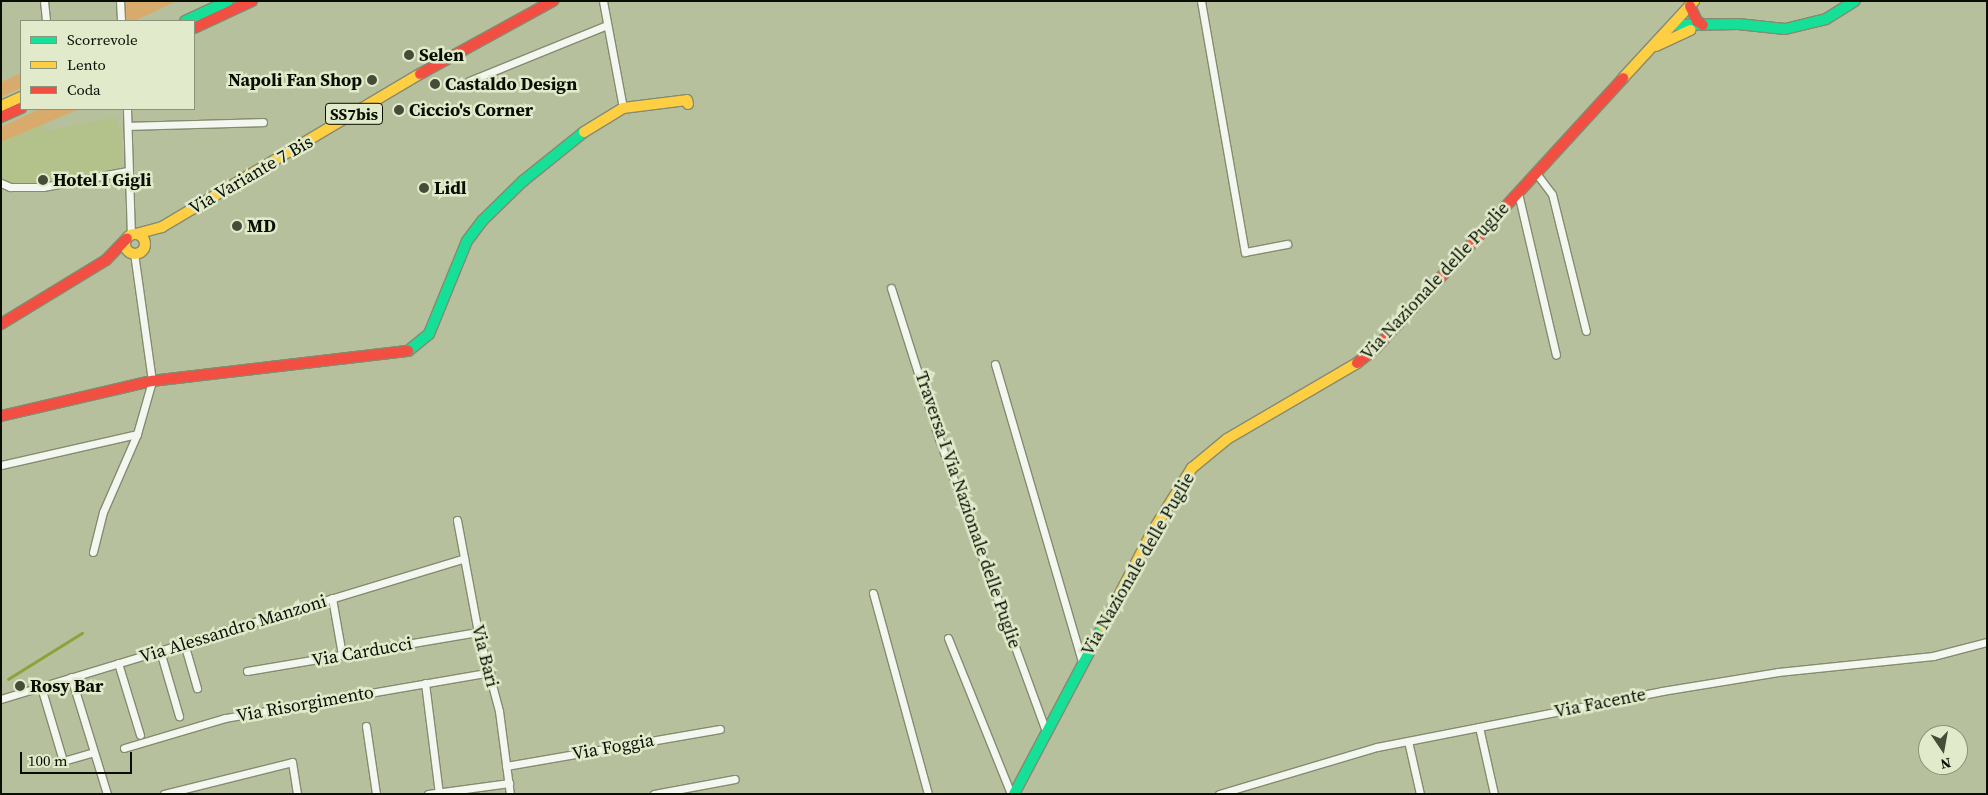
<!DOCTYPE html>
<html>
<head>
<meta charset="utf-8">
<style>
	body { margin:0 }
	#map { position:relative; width:1988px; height:795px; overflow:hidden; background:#b7c09d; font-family:"Source Serif 4",serif }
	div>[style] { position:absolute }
	.built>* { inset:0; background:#b3c28b }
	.green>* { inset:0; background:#d8ab6c }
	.stream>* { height:2.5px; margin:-1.25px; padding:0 1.25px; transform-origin:1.25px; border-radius:1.25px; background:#8ea23a }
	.roads { filter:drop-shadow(1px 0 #848b70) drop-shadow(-1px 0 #848b70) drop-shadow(0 1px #848b70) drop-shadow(0 -1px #848b70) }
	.street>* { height:7px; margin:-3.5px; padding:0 3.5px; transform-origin:3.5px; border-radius:3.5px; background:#f4f6f0 }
	.fast>* { height:10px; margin:-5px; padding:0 5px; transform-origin:5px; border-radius:5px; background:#16e098 }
	.slow>* { height:10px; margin:-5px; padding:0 5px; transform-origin:5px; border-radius:5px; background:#ffcf43 }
	.slow>.ring { margin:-5px; padding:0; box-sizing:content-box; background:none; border:10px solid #ffcf43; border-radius:50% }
	.jam>* { height:10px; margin:-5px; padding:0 5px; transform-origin:5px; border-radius:5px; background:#f24e42 }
	.dots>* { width:14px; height:14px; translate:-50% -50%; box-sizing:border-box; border:2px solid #e1ebcb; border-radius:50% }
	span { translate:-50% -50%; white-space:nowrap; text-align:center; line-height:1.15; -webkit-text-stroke:5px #e1ebcb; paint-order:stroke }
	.shield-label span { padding:1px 4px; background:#e1ebcb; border:1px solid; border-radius:4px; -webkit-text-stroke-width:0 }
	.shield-label { font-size:16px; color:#090e00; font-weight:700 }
	.poi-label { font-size:18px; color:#090e00; font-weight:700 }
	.left { translate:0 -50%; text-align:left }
	.right { translate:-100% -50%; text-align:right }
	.street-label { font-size:18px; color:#090e00 }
	.frame { position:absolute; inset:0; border:2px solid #090e00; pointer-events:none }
	.legend { position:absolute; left:20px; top:20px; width:175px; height:90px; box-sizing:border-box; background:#e1ebcb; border:1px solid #8b937a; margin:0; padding:6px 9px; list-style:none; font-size:15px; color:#090e00 }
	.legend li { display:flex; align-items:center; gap:10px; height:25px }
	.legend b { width:25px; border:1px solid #8b937a }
	.north { position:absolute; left:1918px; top:725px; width:50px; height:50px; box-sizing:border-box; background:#e1ebcb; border:1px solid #8b937a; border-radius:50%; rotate:168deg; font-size:14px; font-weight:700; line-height:20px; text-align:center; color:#090e00 }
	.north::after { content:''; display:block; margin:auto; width:18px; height:22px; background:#464c37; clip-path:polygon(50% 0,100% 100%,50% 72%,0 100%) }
	.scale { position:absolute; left:20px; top:752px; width:112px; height:22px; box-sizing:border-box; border:2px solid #090e00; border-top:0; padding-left:6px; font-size:15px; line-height:18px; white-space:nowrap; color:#090e00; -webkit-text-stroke:4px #e1ebcb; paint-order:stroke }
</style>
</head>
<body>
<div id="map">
	<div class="built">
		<div style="clip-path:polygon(116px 117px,118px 127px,121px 127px,122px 169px,44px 183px,11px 183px,1px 178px,1px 142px,42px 122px,45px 131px)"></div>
	</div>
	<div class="green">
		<div style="clip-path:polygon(125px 1px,177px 1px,134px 21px,126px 21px)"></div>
		<div style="clip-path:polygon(21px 73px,21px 88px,1px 97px,1px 82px)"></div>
		<div style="clip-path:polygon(40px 109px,79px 109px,1px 142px,1px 127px)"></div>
	</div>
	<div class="stream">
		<div style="left:8px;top:679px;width:87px;rotate:-31.9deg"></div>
	</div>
	<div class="roads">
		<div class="street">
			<div style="left:44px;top:1px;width:20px;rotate:84deg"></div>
			<div style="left:120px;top:1px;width:20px;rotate:87deg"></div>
			<div style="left:603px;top:1px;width:109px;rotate:79.4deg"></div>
			<div style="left:1201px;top:1px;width:255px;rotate:80.1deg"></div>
			<div style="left:1245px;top:252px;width:43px;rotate:-10.8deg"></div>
			<div style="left:469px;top:81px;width:149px;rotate:-22.1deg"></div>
			<div style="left:127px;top:109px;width:126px;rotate:88.2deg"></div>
			<div style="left:128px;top:126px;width:135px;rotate:-1.7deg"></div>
			<div style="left:1536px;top:173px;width:26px;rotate:53deg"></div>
			<div style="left:1552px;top:194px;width:141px;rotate:76.1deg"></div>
			<div style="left:1px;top:183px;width:10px;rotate:24deg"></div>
			<div style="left:10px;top:187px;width:33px"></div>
			<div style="left:43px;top:187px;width:86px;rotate:-10.7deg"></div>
			<div style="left:1518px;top:193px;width:166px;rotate:76.8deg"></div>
			<div style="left:891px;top:288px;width:158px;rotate:72.4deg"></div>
			<div style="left:939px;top:439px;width:312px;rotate:69.9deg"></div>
			<div style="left:995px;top:364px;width:310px;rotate:73.7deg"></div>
			<div style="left:1px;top:465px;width:139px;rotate:-12.8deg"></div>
			<div style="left:457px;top:520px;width:114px;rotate:79.4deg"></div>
			<div style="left:478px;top:632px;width:82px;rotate:75.1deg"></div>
			<div style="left:499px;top:711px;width:84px;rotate:82.5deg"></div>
			<div style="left:93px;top:552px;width:41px;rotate:-76deg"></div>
			<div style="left:103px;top:512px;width:85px;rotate:-66.4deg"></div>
			<div style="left:137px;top:434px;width:55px;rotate:-74.2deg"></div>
			<div style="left:152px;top:381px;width:129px;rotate:-98deg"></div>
			<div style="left:873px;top:593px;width:208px;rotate:74.7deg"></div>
			<div style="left:332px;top:598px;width:58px;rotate:80deg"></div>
			<div style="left:948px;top:638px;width:168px;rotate:68deg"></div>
			<div style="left:184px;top:643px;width:47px;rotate:73.9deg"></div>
			<div style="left:160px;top:651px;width:68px;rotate:73.7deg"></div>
			<div style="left:118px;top:663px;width:75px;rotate:73deg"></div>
			<div style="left:247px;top:671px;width:234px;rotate:-9.6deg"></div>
			<div style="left:71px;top:677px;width:122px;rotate:72.9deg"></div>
			<div style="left:425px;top:683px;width:112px;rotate:82.8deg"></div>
			<div style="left:41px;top:687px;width:77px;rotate:73.4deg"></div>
			<div style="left:63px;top:761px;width:32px;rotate:-16deg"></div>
			<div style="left:1px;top:699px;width:484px;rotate:-16.9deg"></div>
			<div style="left:366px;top:726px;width:69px;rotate:81.6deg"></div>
			<div style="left:1479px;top:727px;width:69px;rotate:77.4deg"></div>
			<div style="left:1408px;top:741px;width:54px;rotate:77.2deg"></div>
			<div style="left:124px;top:748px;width:105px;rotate:-16.5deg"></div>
			<div style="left:225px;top:718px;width:269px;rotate:-9.8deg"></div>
			<div style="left:506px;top:766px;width:217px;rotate:-9.8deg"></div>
			<div style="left:164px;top:794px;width:132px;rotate:-14deg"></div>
			<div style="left:292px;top:762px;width:32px;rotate:81deg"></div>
			<div style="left:428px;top:794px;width:82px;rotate:-7.7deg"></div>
			<div style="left:654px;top:794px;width:82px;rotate:-10.5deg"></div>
			<div style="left:1219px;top:794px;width:165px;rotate:-16.6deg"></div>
			<div style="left:1377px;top:747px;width:104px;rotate:-11.1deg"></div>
			<div style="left:1479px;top:727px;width:187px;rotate:-11.1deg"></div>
			<div style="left:1662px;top:691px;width:118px;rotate:-9.3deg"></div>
			<div style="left:1778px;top:672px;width:156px;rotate:-5.9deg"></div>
			<div style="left:1933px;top:656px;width:56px;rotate:-14.5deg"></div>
		</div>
		<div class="fast">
			<div style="left:185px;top:21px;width:47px;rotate:-24.9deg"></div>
			<div style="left:1673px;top:25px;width:65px;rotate:-0.9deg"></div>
			<div style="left:1738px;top:24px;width:47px;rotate:6.1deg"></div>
			<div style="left:1785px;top:29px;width:42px;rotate:-13.7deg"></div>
			<div style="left:1826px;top:19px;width:34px;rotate:-32deg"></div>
			<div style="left:408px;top:351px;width:27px;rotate:-39deg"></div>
			<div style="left:429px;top:334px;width:100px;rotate:-67.8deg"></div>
			<div style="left:467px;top:241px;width:26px;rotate:-53deg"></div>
			<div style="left:483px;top:220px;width:56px;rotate:-44.3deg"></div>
			<div style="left:523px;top:181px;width:78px;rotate:-38.8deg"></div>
			<div style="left:1014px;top:794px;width:190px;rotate:-62.1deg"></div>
		</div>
		<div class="slow">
			<div style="left:1656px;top:46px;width:38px;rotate:-25deg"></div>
			<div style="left:1623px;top:78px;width:105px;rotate:-47.3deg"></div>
			<div style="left:1px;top:106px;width:22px;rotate:-24deg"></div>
			<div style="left:584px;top:132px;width:46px;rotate:-31.6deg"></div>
			<div style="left:623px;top:108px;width:64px;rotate:-7.1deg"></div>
			<div style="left:687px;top:100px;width:4px;rotate:76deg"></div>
			<div style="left:136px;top:234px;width:27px;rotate:-15deg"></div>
			<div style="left:162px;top:227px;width:300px;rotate:-30.7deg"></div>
			<div class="ring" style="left:125px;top:234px;width:10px;height:10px"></div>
			<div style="left:1103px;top:626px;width:104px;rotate:-62.4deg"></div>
			<div style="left:1151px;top:534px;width:78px;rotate:-58.2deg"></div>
			<div style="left:1192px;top:468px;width:45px;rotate:-39.6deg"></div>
			<div style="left:1227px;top:439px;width:151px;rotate:-30.3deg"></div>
		</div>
		<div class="jam">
			<div style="left:1690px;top:6px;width:17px;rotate:65deg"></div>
			<div style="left:1697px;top:21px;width:7px;rotate:34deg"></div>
			<div style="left:194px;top:28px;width:64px;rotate:-25deg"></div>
			<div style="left:420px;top:74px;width:152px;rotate:-28.8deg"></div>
			<div style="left:1px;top:117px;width:22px;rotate:-24deg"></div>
			<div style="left:1px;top:324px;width:123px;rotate:-31.4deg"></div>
			<div style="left:106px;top:260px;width:30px;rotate:-46deg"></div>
			<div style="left:1357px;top:363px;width:24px;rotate:-38deg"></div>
			<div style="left:1376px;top:348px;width:366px;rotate:-47.5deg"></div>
			<div style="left:1px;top:416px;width:155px;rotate:-13.1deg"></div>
			<div style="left:152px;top:381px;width:258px;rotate:-6.7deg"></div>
		</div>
	</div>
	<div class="dots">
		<div style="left:409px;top:55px;background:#464c37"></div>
		<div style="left:372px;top:80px;background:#464c37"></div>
		<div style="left:435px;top:84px;background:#464c37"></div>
		<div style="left:399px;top:110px;background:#464c37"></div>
		<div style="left:43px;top:180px;background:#464c37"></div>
		<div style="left:424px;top:188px;background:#464c37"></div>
		<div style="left:237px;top:226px;background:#464c37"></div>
		<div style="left:20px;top:686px;background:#464c37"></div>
	</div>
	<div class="shield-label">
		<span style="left:354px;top:114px">SS7bis</span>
	</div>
	<div class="poi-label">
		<span class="left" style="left:419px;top:55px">Selen</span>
		<span class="right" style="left:362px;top:80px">Napoli Fan Shop</span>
		<span class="left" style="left:445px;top:84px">Castaldo Design</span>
		<span class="left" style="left:409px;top:110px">Ciccio's Corner</span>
		<span class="left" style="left:53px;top:180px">Hotel I Gigli</span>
		<span class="left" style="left:434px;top:188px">Lidl</span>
		<span class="left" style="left:247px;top:226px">MD</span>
		<span class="left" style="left:30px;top:686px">Rosy Bar</span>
	</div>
	<div class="street-label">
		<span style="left:251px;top:175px;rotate:-30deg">Via Variante 7 Bis</span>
		<span style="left:1435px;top:281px;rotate:-47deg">Via Nazionale delle Puglie</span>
		<span style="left:968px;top:510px;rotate:71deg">Traversa I Via Nazionale delle Puglie</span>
		<span style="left:1138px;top:564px;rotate:-60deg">Via Nazionale delle Puglie</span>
		<span style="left:233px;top:629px;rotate:-17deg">Via Alessandro Manzoni</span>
		<span style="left:362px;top:652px;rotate:-10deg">Via Carducci</span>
		<span style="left:485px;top:656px;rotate:76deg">Via Bari</span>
		<span style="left:1600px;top:703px;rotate:-11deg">Via Facente</span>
		<span style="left:305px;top:704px;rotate:-10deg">Via Risorgimento</span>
		<span style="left:613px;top:747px;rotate:-10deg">Via Foggia</span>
	</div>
	<div class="frame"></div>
	<ul class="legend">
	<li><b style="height:6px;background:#16e098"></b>Scorrevole</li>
	<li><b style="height:6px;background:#ffcf43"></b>Lento</li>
	<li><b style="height:6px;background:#f24e42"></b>Coda</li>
	</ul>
	<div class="north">N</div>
	<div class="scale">100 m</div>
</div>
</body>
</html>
